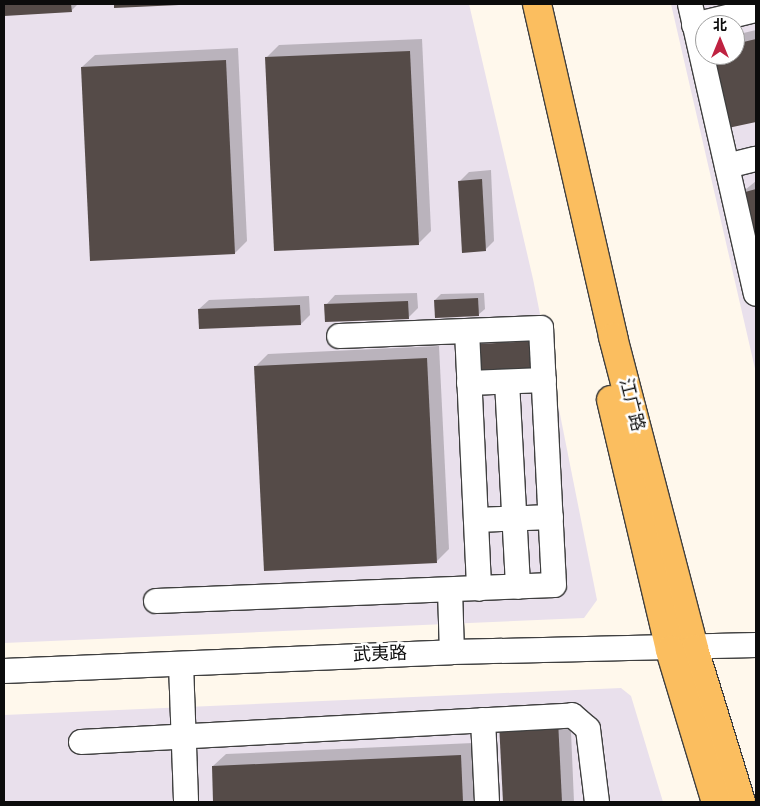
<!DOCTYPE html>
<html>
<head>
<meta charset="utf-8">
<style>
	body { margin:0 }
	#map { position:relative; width:760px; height:806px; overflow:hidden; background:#fff8ec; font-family:Spectral,"Noto Sans SC",serif }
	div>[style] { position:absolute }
	.industrial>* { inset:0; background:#e9e0ec }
	.shadow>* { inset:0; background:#0003 }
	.building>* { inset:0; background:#554b48 }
	.roads { filter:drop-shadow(1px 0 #3f3f3f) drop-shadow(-1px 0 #3f3f3f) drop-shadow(0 1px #3f3f3f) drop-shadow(0 -1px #3f3f3f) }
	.minor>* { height:24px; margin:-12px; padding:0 12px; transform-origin:12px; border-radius:12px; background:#fff }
	.major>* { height:28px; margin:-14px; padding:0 14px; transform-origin:14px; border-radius:14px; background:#fbbe5f }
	span { translate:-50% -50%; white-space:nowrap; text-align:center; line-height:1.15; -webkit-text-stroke:5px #fff; paint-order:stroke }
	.street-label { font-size:18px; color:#0c0c0c }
	.frame { position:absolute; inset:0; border:5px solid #0c0c0c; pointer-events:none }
	.north { position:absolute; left:695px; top:15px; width:50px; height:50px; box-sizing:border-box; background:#fff; border:1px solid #9e9e9e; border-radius:50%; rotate:0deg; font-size:14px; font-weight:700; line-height:20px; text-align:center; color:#0c0c0c }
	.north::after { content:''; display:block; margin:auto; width:18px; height:22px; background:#bf2241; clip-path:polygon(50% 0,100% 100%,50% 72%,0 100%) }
</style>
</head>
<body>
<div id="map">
	<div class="industrial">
		<div style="clip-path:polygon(4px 4px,469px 4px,533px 279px,597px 600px,584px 618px,4px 643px)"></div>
		<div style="clip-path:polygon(evenodd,671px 4px,756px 4px,756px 373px,671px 4px,705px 25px,735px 25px,735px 55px,705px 55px,705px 25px)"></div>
		<div style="clip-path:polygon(621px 688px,631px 696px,663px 802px,4px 802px,4px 715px)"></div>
	</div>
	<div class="shadow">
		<div style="clip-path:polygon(4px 4px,78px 4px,71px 11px,4px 14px)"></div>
		<div style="clip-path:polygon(116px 4px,185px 4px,116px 7px)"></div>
		<div style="clip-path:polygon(756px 30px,756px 120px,729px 127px,735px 35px)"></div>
		<div style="clip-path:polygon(422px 39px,431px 231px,419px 243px,266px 58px,279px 45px)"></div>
		<div style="clip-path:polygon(238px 48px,247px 241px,235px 253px,82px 67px,95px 55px)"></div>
		<div style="clip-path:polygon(491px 170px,494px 241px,485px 250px,460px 181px,469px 172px)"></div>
		<div style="clip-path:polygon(756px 181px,756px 263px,740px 194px)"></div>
		<div style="clip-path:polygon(417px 293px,418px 308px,408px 318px,326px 305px,335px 295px)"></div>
		<div style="clip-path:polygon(484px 293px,485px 309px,478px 315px,435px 300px,441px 294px)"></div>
		<div style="clip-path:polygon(309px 296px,310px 315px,301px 324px,199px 309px,209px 300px)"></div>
		<div style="clip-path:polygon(542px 333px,534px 371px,481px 344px,490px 335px)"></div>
		<div style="clip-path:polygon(439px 346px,449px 549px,436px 562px,256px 366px,268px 354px)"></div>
		<div style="clip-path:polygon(570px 708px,574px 802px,504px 802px,500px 723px)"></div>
		<div style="clip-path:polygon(473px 743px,476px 802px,215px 802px,213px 766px,226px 754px)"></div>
	</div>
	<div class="building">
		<div style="clip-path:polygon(4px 4px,71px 4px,72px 12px,4px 16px)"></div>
		<div style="clip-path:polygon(114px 4px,179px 4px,179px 5px,114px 8px)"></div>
		<div style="clip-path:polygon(756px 39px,756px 122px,728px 128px,711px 55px,735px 55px,735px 44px)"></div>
		<div style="clip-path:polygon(410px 51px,419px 245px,274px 251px,265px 57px)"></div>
		<div style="clip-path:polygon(226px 60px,235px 254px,90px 261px,81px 67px)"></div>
		<div style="clip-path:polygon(482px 179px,486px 251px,462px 253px,458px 181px)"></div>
		<div style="clip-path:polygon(756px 189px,756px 266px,738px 194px)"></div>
		<div style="clip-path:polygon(478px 298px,479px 316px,435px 318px,434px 300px)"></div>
		<div style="clip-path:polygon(408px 301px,409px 319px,325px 322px,324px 304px)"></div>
		<div style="clip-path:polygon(300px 305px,301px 325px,199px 329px,198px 309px)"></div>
		<div style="clip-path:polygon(533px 341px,534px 372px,481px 375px,479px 344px)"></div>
		<div style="clip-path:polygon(427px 358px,437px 563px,264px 571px,254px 366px)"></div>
		<div style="clip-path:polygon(558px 720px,562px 802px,503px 802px,499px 723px)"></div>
		<div style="clip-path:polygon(461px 755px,463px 802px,213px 802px,212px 766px)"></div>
	</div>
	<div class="roads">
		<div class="minor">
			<div style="left:690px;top:4px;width:297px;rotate:77.2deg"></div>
			<div style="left:694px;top:25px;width:64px;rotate:-13.6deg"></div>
			<div style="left:727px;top:166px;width:30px;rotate:-14deg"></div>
			<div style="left:467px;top:331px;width:258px;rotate:87.3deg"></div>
			<div style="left:507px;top:382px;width:205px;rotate:86.9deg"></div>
			<div style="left:469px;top:383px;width:75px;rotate:-2.3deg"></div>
			<div style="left:476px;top:520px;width:75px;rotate:-2.3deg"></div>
			<div style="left:450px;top:590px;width:62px;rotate:88.2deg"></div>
			<div style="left:156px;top:601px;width:398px;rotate:-2.3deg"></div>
			<div style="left:554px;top:585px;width:257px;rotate:-92.9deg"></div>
			<div style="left:541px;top:328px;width:202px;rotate:177.7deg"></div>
			<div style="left:181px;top:664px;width:138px;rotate:87.9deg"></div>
			<div style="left:4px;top:671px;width:448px;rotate:-2.4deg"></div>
			<div style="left:452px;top:652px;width:304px;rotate:-1.3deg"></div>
			<div style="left:483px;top:720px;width:82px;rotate:87.2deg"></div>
			<div style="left:81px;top:742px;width:492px;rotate:-3.1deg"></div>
			<div style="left:572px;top:715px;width:21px;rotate:41deg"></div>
			<div style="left:588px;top:729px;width:74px;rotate:83deg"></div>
		</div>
		<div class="major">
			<div style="left:537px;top:4px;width:342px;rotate:77.1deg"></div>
			<div style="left:613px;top:337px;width:322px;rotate:75.4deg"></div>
			<div style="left:694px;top:649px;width:160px;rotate:72.9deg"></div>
			<div style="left:611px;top:400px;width:257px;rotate:76.7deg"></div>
			<div style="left:670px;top:650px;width:159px;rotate:73.2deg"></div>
		</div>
	</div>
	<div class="street-label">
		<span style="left:631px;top:405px;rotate:76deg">江广路</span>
		<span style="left:380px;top:655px;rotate:-2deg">武夷路</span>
	</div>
	<div class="frame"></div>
	<div class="north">北</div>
</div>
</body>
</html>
